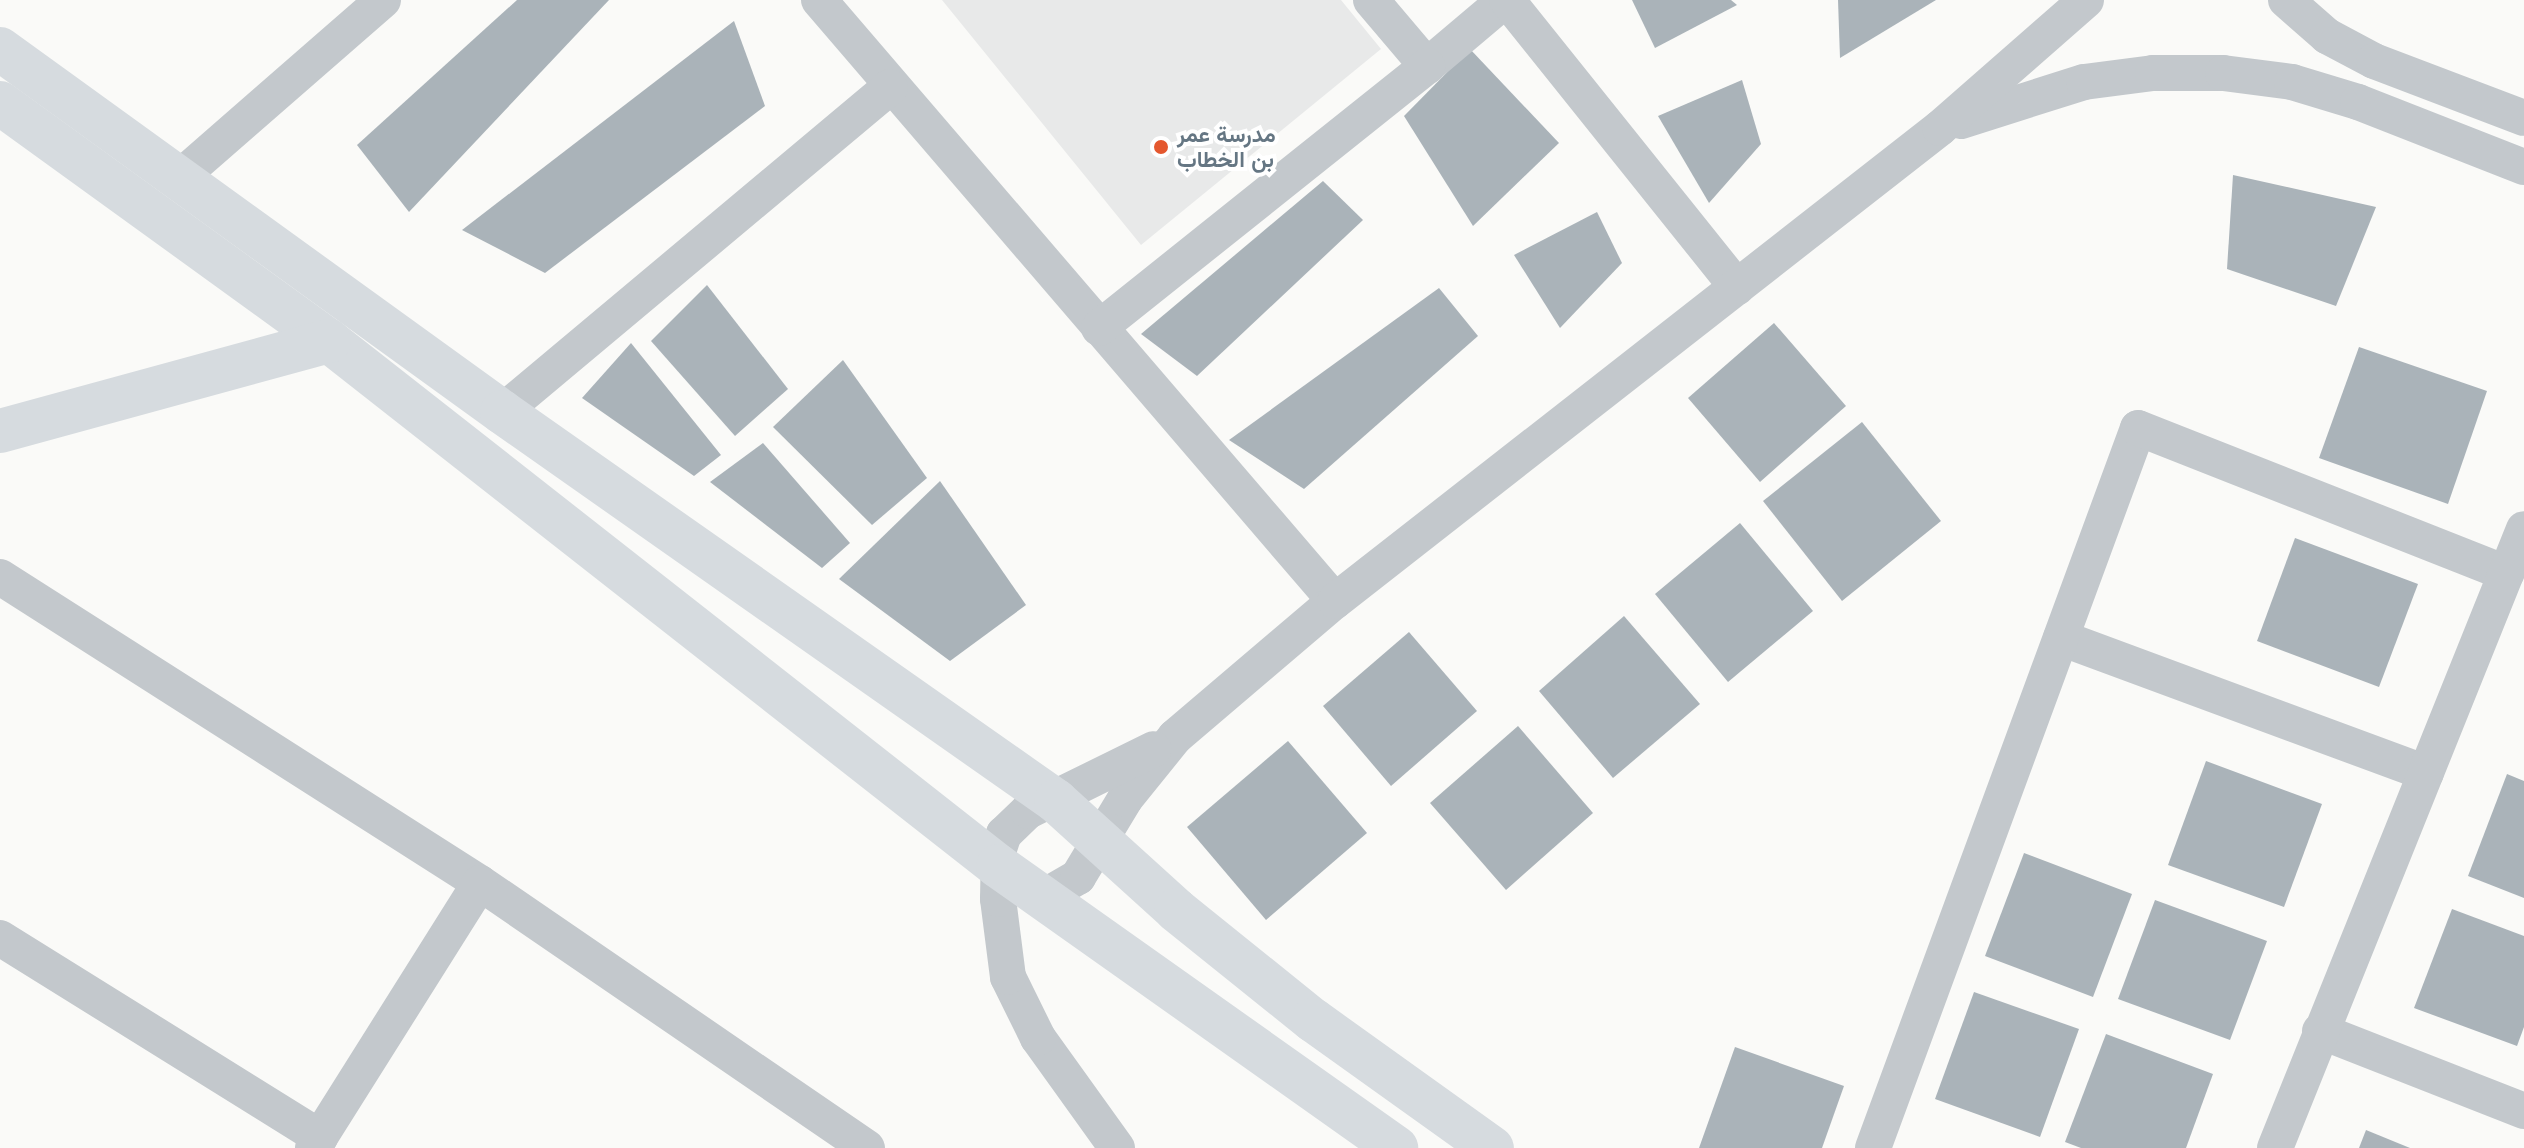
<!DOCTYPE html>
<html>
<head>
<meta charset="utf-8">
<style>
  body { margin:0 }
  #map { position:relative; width:2524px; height:1148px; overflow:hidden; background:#fafaf8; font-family:"Work Sans",Vazirmatn,sans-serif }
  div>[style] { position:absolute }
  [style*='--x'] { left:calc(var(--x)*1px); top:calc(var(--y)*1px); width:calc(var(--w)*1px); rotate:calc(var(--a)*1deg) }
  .built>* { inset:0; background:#e8e9e9 }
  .building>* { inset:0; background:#aab3b9 }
  .street>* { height:36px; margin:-18px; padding:0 18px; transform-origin:18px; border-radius:18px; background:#c3c8cc }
  .secondary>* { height:44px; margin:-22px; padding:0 22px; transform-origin:22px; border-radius:22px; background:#d6dbdf }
  .dots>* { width:22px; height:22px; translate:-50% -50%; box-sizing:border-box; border:4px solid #fff; border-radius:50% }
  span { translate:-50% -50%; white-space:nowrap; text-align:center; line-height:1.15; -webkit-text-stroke:8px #fff; paint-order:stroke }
  .poi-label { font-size:22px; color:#657683; font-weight:700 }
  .left { translate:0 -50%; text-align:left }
</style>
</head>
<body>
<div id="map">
  <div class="built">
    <div style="clip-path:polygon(942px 0,1341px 0,1381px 49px,1141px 245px)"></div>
  </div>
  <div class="building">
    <div style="clip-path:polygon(517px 0,609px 0,409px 212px,357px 145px)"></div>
    <div style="clip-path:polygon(1632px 0,1731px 0,1737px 5px,1655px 48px)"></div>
    <div style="clip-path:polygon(1838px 0,1936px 0,1840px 58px)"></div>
    <div style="clip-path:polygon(734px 21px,765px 106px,545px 273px,462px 230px)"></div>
    <div style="clip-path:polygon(1470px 49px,1559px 143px,1473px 226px,1404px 116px)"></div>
    <div style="clip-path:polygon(1742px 80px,1761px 144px,1709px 203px,1658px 116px)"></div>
    <div style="clip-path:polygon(2233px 175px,2376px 207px,2336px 306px,2227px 269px)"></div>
    <div style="clip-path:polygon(1323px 181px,1363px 220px,1197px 376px,1141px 334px)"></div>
    <div style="clip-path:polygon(1597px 212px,1622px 263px,1560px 328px,1514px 255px)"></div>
    <div style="clip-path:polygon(707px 285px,788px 389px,735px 436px,651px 341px)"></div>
    <div style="clip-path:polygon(1439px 288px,1478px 336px,1304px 489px,1229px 440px)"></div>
    <div style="clip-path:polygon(1774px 323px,1846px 406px,1760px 482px,1688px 398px)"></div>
    <div style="clip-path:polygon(631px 343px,721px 455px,694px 476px,582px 398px)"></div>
    <div style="clip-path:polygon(2359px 347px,2487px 391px,2448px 504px,2319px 458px)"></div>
    <div style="clip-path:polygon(843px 360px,927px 478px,872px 525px,773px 427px)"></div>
    <div style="clip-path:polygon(1862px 422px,1941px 521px,1842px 601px,1763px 501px)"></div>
    <div style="clip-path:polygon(763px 443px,850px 543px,822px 568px,710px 482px)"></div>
    <div style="clip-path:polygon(940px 481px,1026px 605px,950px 661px,839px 579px)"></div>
    <div style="clip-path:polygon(1740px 523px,1813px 611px,1728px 682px,1655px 594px)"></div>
    <div style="clip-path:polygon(2295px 538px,2418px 584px,2379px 687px,2257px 641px)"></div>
    <div style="clip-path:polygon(1624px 616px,1700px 704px,1613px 778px,1539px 691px)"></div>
    <div style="clip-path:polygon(1409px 632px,1477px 711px,1391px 786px,1323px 706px)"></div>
    <div style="clip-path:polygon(1518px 726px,1593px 813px,1506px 890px,1430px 803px)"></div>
    <div style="clip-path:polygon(1288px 741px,1367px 833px,1266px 920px,1187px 827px)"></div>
    <div style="clip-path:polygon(2206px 761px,2322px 804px,2284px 907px,2168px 865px)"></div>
    <div style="clip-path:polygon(2507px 774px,2524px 781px,2524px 898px,2468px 876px)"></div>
    <div style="clip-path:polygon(2024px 853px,2132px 894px,2093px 997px,1985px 956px)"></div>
    <div style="clip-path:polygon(2155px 900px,2267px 941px,2230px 1040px,2118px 999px)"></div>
    <div style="clip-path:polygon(2452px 909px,2524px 936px,2524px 1027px,2517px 1046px,2414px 1008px)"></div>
    <div style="clip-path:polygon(1974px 992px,2079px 1029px,2040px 1137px,1935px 1099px)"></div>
    <div style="clip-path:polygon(2106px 1034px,2213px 1074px,2186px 1148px,2081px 1148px,2065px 1142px)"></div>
    <div style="clip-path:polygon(1735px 1047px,1844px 1086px,1822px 1148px,1699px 1148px)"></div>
    <div style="clip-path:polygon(2366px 1130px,2410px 1148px,2359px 1148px)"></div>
  </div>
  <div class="street">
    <div style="--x:819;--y:0;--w:792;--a:49.35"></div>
    <div style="--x:1371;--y:0;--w:87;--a:49.7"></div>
    <div style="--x:1427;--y:66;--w:102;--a:-40.2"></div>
    <div style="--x:1507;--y:0;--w:368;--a:51.3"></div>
    <div style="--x:2286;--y:0;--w:55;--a:41.3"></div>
    <div style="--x:2327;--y:36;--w:53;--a:28"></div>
    <div style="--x:2374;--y:61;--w:160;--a:20.8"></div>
    <div style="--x:1961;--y:121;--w:129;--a:-17.6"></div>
    <div style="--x:2084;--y:82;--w:70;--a:-7.4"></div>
    <div style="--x:2153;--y:73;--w:70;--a:0"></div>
    <div style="--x:2223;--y:73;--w:70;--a:7.4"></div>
    <div style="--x:2292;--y:82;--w:69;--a:16.9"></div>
    <div style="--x:2358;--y:102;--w:178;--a:21.4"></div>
    <div style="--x:178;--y:179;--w:272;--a:-41.1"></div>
    <div style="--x:1099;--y:328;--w:420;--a:-38.6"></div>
    <div style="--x:502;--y:412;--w:506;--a:-39.95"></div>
    <div style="--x:0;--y:577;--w:569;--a:32.52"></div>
    <div style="--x:480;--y:883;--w:469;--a:34.4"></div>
    <div style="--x:2061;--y:638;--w:389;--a:20.3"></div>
    <div style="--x:1037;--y:894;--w:15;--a:-8"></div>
    <div style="--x:1052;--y:892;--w:30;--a:-30"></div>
    <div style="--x:1078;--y:877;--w:91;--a:-58.9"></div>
    <div style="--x:1125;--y:799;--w:80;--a:-51.1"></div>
    <div style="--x:1175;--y:737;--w:210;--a:-40.4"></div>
    <div style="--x:1335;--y:601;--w:768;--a:-38.02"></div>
    <div style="--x:1940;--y:128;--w:194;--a:-41.2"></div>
    <div style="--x:0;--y:938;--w:377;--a:31.9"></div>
    <div style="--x:2320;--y:1031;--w:219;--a:21.4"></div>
    <div style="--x:313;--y:1148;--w:313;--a:-57.8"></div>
    <div style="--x:1117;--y:1148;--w:135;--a:-125.7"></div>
    <div style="--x:1038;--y:1038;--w:68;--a:-116.2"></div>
    <div style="--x:1008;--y:977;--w:79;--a:-97.3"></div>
    <div style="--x:998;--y:899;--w:50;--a:-88.9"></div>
    <div style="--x:999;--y:849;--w:16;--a:-72"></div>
    <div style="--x:1004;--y:834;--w:33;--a:-44"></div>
    <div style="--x:1028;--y:811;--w:140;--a:-26.2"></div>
    <div style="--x:1873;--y:1148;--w:767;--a:-69.79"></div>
    <div style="--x:2138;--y:428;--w:396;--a:21.5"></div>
    <div style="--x:2275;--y:1148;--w:667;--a:-68.09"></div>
  </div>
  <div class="secondary">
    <div style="--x:0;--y:49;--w:619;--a:35.87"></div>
    <div style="--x:502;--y:412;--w:677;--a:35.08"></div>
    <div style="--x:1056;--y:801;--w:162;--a:42.2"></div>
    <div style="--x:1176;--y:910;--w:176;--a:38.8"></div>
    <div style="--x:1313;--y:1020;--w:220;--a:35.6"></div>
    <div style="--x:0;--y:103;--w:406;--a:35.9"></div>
    <div style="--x:329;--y:341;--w:850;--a:38.12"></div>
    <div style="--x:998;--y:866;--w:488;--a:35.3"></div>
    <div style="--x:0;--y:431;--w:341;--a:-15.3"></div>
  </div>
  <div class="dots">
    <div style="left:1161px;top:147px;background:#e4572e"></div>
  </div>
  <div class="poi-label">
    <span class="left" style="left:1177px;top:147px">مدرسة عمر<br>بن الخطاب</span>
  </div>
</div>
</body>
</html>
